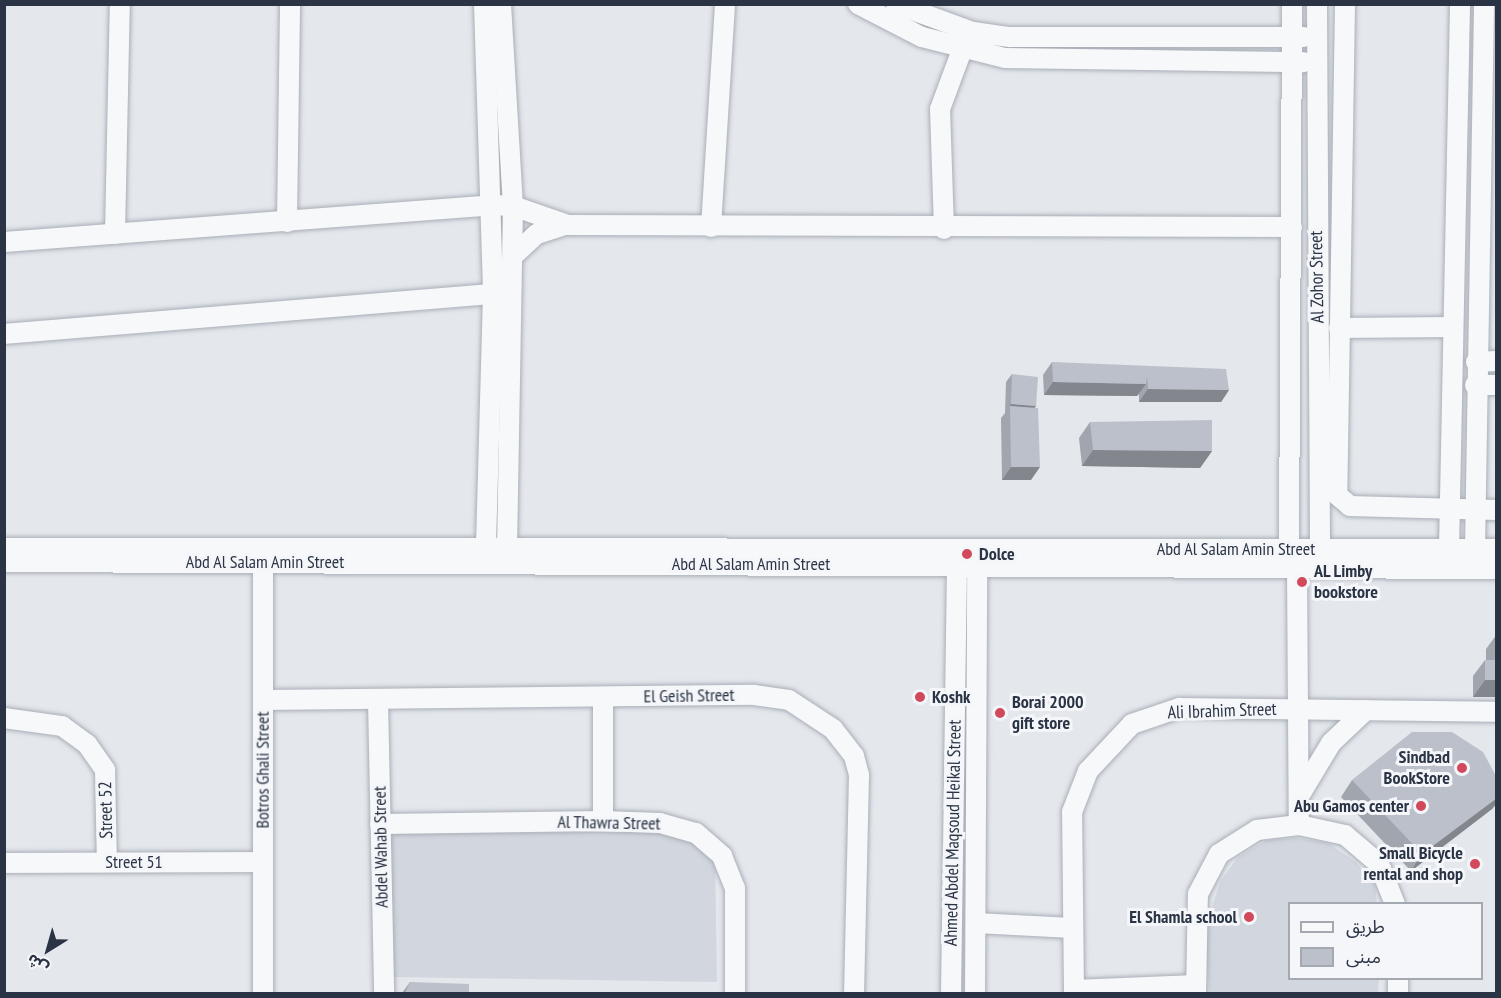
<!DOCTYPE html>
<html>
<head>
<meta charset="utf-8">
<style>
  body { margin:0 }
  #map { position:relative; width:1501px; height:998px; overflow:hidden; background:#e4e7ec; font-family:"PT Sans Narrow","Noto Sans Arabic",sans-serif }
  div>[style] { position:absolute }
  [style*='--x'] { left:calc(var(--x)*1px); top:calc(var(--y)*1px); width:calc(var(--w)*1px); rotate:calc(var(--a)*1deg) }
  .built>* { inset:0; background:#d2d6de }
  .roads { filter:drop-shadow(0 0 2px #a9aeb7) drop-shadow(0 0 2px #a9aeb7) }
  .minor>* { height:20px; margin:-10px; padding:0 10px; transform-origin:10px; border-radius:10px; background:#f7f8fa }
  .wall>* { inset:0; background:#a1a5ae }
  .shaded-wall>* { inset:0; background:#83868d }
  .building>* { inset:0; background:#bbc0ca }
  .dots>* { width:16px; height:16px; translate:-50% -50%; box-sizing:border-box; border:3px solid #f4f6f9; border-radius:50% }
  span { translate:-50% -50%; white-space:nowrap; text-align:center; line-height:1.15; -webkit-text-stroke:6px #f4f6f9; paint-order:stroke }
  .street-label { font-size:18px; color:#2b3445 }
  .poi-label { font-size:18px; color:#2b3445; font-weight:700 }
  .left { translate:0 -50%; text-align:left }
  .right { translate:-100% -50%; text-align:right }
  .frame { position:absolute; inset:0; border:6px solid #2b3445; pointer-events:none }
  .legend { position:absolute; left:1288px; top:902px; width:195px; height:78px; box-sizing:border-box; background:#f4f6f9; border:2px solid #a4a8b1; margin:0; padding:8px 10px; list-style:none; font-size:18px; color:#2b3445 }
  .legend li { display:flex; align-items:center; gap:12px; height:30px }
  .legend b { width:30px; border:2px solid #a4a8b1 }
  .north { position:absolute; left:18px; top:920px; width:60px; height:60px; -webkit-text-stroke:4px #f4f6f9; paint-order:stroke; rotate:217deg; font-size:16px; font-weight:700; line-height:24px; text-align:center; color:#2b3445 }
  .north::after { content:''; display:block; margin:auto; width:21px; height:27px; background:#2b3445; clip-path:polygon(50% 0,100% 100%,50% 72%,0 100%) }
</style>
</head>
<body>
<div id="map">
  <div class="built">
    <div style="clip-path:polygon(673px 831px,697px 837px,715px 859px,717px 982px,393px 977px,391px 834px)"></div>
    <div style="clip-path:polygon(1297px 838px,1328px 843px,1356px 862px,1375px 885px,1377px 903px,1290px 904px,1290px 978px,1379px 979px,1378px 993px,1209px 993px,1205px 931px,1220px 882px,1238px 857px,1267px 840px)"></div>
  </div>
  <div class="roads">
    <div class="minor">
      <div style="--x:484;--y:4;--w:290;--a:88.2"></div>
      <div style="--x:493;--y:294;--w:254;--a:91.6"></div>
      <div style="--x:501;--y:4;--w:202;--a:86.6"></div>
      <div style="--x:513;--y:206;--w:341;--a:91"></div>
      <div style="--x:858;--y:4;--w:72;--a:27.3"></div>
      <div style="--x:922;--y:37;--w:86;--a:14.2"></div>
      <div style="--x:1005;--y:58;--w:299;--a:0.8"></div>
      <div style="--x:896;--y:4;--w:82;--a:20"></div>
      <div style="--x:973;--y:32;--w:37;--a:8"></div>
      <div style="--x:1010;--y:37;--w:294;--a:0"></div>
      <div style="--x:1317;--y:4;--w:545;--a:89.68"></div>
      <div style="--x:1345;--y:4;--w:491;--a:90.9"></div>
      <div style="--x:1337;--y:495;--w:17;--a:40"></div>
      <div style="--x:1350;--y:506;--w:146;--a:1.6"></div>
      <div style="--x:287;--y:222;--w:218;--a:-89.2"></div>
      <div style="--x:711;--y:227;--w:223;--a:-86.4"></div>
      <div style="--x:944;--y:229;--w:120;--a:-91.9"></div>
      <div style="--x:940;--y:109;--w:63;--a:-69.6"></div>
      <div style="--x:115;--y:234;--w:230;--a:-88.8"></div>
      <div style="--x:4;--y:242;--w:490;--a:-4.3"></div>
      <div style="--x:493;--y:205;--w:20;--a:3"></div>
      <div style="--x:513;--y:206;--w:58;--a:19.1"></div>
      <div style="--x:568;--y:225;--w:724;--a:0.16"></div>
      <div style="--x:513;--y:256;--w:33;--a:-43"></div>
      <div style="--x:537;--y:234;--w:26;--a:-18"></div>
      <div style="--x:1339;--y:328;--w:113;--a:-0.5"></div>
      <div style="--x:4;--y:334;--w:491;--a:-4.7"></div>
      <div style="--x:1476;--y:362;--w:20;--a:-3"></div>
      <div style="--x:1475;--y:385;--w:21;--a:0"></div>
      <div style="--x:4;--y:548;--w:1492;--a:0.04"></div>
      <div style="--x:1289;--y:549;--w:545;--a:-89.68"></div>
      <div style="--x:1449;--y:549;--w:545;--a:-88.84"></div>
      <div style="--x:1475;--y:549;--w:545;--a:-89.05"></div>
      <div style="--x:263;--y:550;--w:444;--a:90"></div>
      <div style="--x:4;--y:562;--w:1492;--a:0.27"></div>
      <div style="--x:1297;--y:568;--w:257;--a:89.6"></div>
      <div style="--x:263;--y:700;--w:491;--a:-0.6"></div>
      <div style="--x:754;--y:695;--w:35;--a:8"></div>
      <div style="--x:789;--y:700;--w:53;--a:33.4"></div>
      <div style="--x:833;--y:729;--w:34;--a:52"></div>
      <div style="--x:854;--y:756;--w:20;--a:75"></div>
      <div style="--x:859;--y:775;--w:219;--a:91.3"></div>
      <div style="--x:378;--y:700;--w:294;--a:88.8"></div>
      <div style="--x:4;--y:718;--w:59;--a:7.9"></div>
      <div style="--x:62;--y:726;--w:31;--a:36"></div>
      <div style="--x:87;--y:744;--w:32;--a:55"></div>
      <div style="--x:105;--y:770;--w:92;--a:88.8"></div>
      <div style="--x:1301;--y:793;--w:58;--a:-59"></div>
      <div style="--x:1331;--y:743;--w:48;--a:-43.3"></div>
      <div style="--x:603;--y:821;--w:124;--a:-90"></div>
      <div style="--x:380;--y:824;--w:223;--a:-0.8"></div>
      <div style="--x:603;--y:821;--w:57;--a:2"></div>
      <div style="--x:660;--y:823;--w:37;--a:16"></div>
      <div style="--x:696;--y:833;--w:35;--a:41"></div>
      <div style="--x:722;--y:856;--w:35;--a:68"></div>
      <div style="--x:735;--y:888;--w:106;--a:90"></div>
      <div style="--x:4;--y:863;--w:259;--a:-0.2"></div>
      <div style="--x:976;--y:923;--w:96;--a:3"></div>
      <div style="--x:1398;--y:978;--w:16;--a:90"></div>
      <div style="--x:1074;--y:990;--w:122;--a:-2.3"></div>
      <div style="--x:951;--y:994;--w:442;--a:-89.2"></div>
      <div style="--x:975;--y:994;--w:442;--a:-89.7"></div>
      <div style="--x:1074;--y:994;--w:182;--a:-90.6"></div>
      <div style="--x:1072;--y:812;--w:44;--a:-68.7"></div>
      <div style="--x:1088;--y:771;--w:64;--a:-46.9"></div>
      <div style="--x:1132;--y:724;--w:50;--a:-18.8"></div>
      <div style="--x:1179;--y:708;--w:317;--a:0.7"></div>
      <div style="--x:1196;--y:994;--w:100;--a:-88.9"></div>
      <div style="--x:1198;--y:894;--w:45;--a:-62.3"></div>
      <div style="--x:1219;--y:854;--w:45;--a:-32.3"></div>
      <div style="--x:1257;--y:830;--w:42;--a:-6.8"></div>
      <div style="--x:1299;--y:825;--w:47;--a:12.3"></div>
      <div style="--x:1345;--y:835;--w:45;--a:40.5"></div>
      <div style="--x:1379;--y:864;--w:43;--a:68.2"></div>
    </div>
  </div>
  <div class="wall">
    <div style="clip-path:polygon(1052px 362px,1229px 390px,1221px 402px,1139px 402px,1139px 394px,1137px 396px,1044px 395px,1043px 375px)"></div>
    <div style="clip-path:polygon(1012px 374px,1036px 406px,1034px 408px,1031px 480px,1002px 480px,1001px 418px,1005px 413px,1006px 382px)"></div>
    <div style="clip-path:polygon(1090px 422px,1212px 451px,1200px 468px,1082px 466px,1079px 438px)"></div>
    <div style="clip-path:polygon(1497px 634px,1497px 697px,1473px 697px,1473px 676px,1485px 660px,1486px 660px,1486px 649px)"></div>
    <div style="clip-path:polygon(1497px 778px,1497px 803px,1492px 809px,1411px 871px,1341px 797px,1352px 780px)"></div>
    <div style="clip-path:polygon(410px 982px,469px 993px,402px 993px)"></div>
  </div>
  <div class="shaded-wall">
    <div style="clip-path:polygon(1053px 382px,1146px 384px,1137px 396px,1044px 395px)"></div>
    <div style="clip-path:polygon(1148px 389px,1229px 390px,1221px 402px,1139px 402px)"></div>
    <div style="clip-path:polygon(1011px 404px,1036px 406px,1030px 414px,1010px 406px)"></div>
    <div style="clip-path:polygon(1093px 450px,1212px 451px,1200px 468px,1082px 466px)"></div>
    <div style="clip-path:polygon(1011px 467px,1040px 467px,1031px 480px,1002px 480px)"></div>
    <div style="clip-path:polygon(1485px 680px,1497px 680px,1497px 697px,1473px 697px)"></div>
    <div style="clip-path:polygon(1497px 798px,1497px 803px,1492px 809px,1411px 871px,1422px 854px)"></div>
  </div>
  <div class="building">
    <div style="clip-path:polygon(1052px 362px,1226px 369px,1229px 390px,1148px 389px,1147px 375px,1146px 384px,1053px 382px)"></div>
    <div style="clip-path:polygon(1012px 374px,1038px 377px,1036px 406px,1011px 404px)"></div>
    <div style="clip-path:polygon(1010px 406px,1038px 408px,1040px 467px,1011px 467px)"></div>
    <div style="clip-path:polygon(1212px 420px,1212px 451px,1093px 450px,1090px 422px)"></div>
    <div style="clip-path:polygon(1485px 660px,1497px 660px,1497px 680px,1485px 680px)"></div>
    <div style="clip-path:polygon(1412px 732px,1452px 732px,1483px 752px,1497px 778px,1497px 798px,1422px 854px,1352px 780px)"></div>
    <div style="clip-path:polygon(410px 982px,469px 984px,469px 993px,405px 993px)"></div>
  </div>
  <div class="dots">
    <div style="left:967px;top:554px;background:#d1495b"></div>
    <div style="left:1302px;top:582px;background:#d1495b"></div>
    <div style="left:920px;top:697px;background:#d1495b"></div>
    <div style="left:1000px;top:713px;background:#d1495b"></div>
    <div style="left:1462px;top:768px;background:#d1495b"></div>
    <div style="left:1421px;top:806px;background:#d1495b"></div>
    <div style="left:1475px;top:864px;background:#d1495b"></div>
    <div style="left:1249px;top:917px;background:#d1495b"></div>
  </div>
  <div class="street-label">
    <span style="left:1317px;top:277px;rotate:-91deg">Al Zohor Street</span>
    <span style="left:1236px;top:549px">Abd Al Salam Amin Street</span>
    <span style="left:265px;top:562px">Abd Al Salam Amin Street</span>
    <span style="left:751px;top:564px">Abd Al Salam Amin Street</span>
    <span style="left:689px;top:696px;rotate:-1deg">El Geish Street</span>
    <span style="left:1222px;top:711px;rotate:-2deg">Ali Ibrahim Street</span>
    <span style="left:263px;top:770px;rotate:-90deg">Botros Ghali Street</span>
    <span style="left:106px;top:810px;rotate:-91deg">Street 52</span>
    <span style="left:609px;top:823px;rotate:1deg">Al Thawra Street</span>
    <span style="left:953px;top:833px;rotate:-89deg">Ahmed Abdel Maqsoud Heikal Street</span>
    <span style="left:381px;top:847px;rotate:-91deg">Abdel Wahab Street</span>
    <span style="left:134px;top:862px">Street 51</span>
  </div>
  <div class="poi-label">
    <span class="left" style="left:979px;top:554px">Dolce</span>
    <span class="left" style="left:1314px;top:582px">AL Limby<br>bookstore</span>
    <span class="left" style="left:932px;top:697px">Koshk</span>
    <span class="left" style="left:1012px;top:713px">Borai 2000<br>gift store</span>
    <span class="right" style="left:1450px;top:768px">Sindbad<br>BookStore</span>
    <span class="right" style="left:1409px;top:806px">Abu Gamos center</span>
    <span class="right" style="left:1463px;top:864px">Small Bicycle<br>rental and shop</span>
    <span class="right" style="left:1237px;top:917px">El Shamla school</span>
  </div>
  <div class="frame"></div>
  <ul class="legend">
  <li><b style="height:8px;background:#f7f8fa"></b>طريق</li>
  <li><b style="height:16px;background:#bbc0ca"></b>مبنى</li>
  </ul>
  <div class="north">ش</div>
</div>
</body>
</html>
